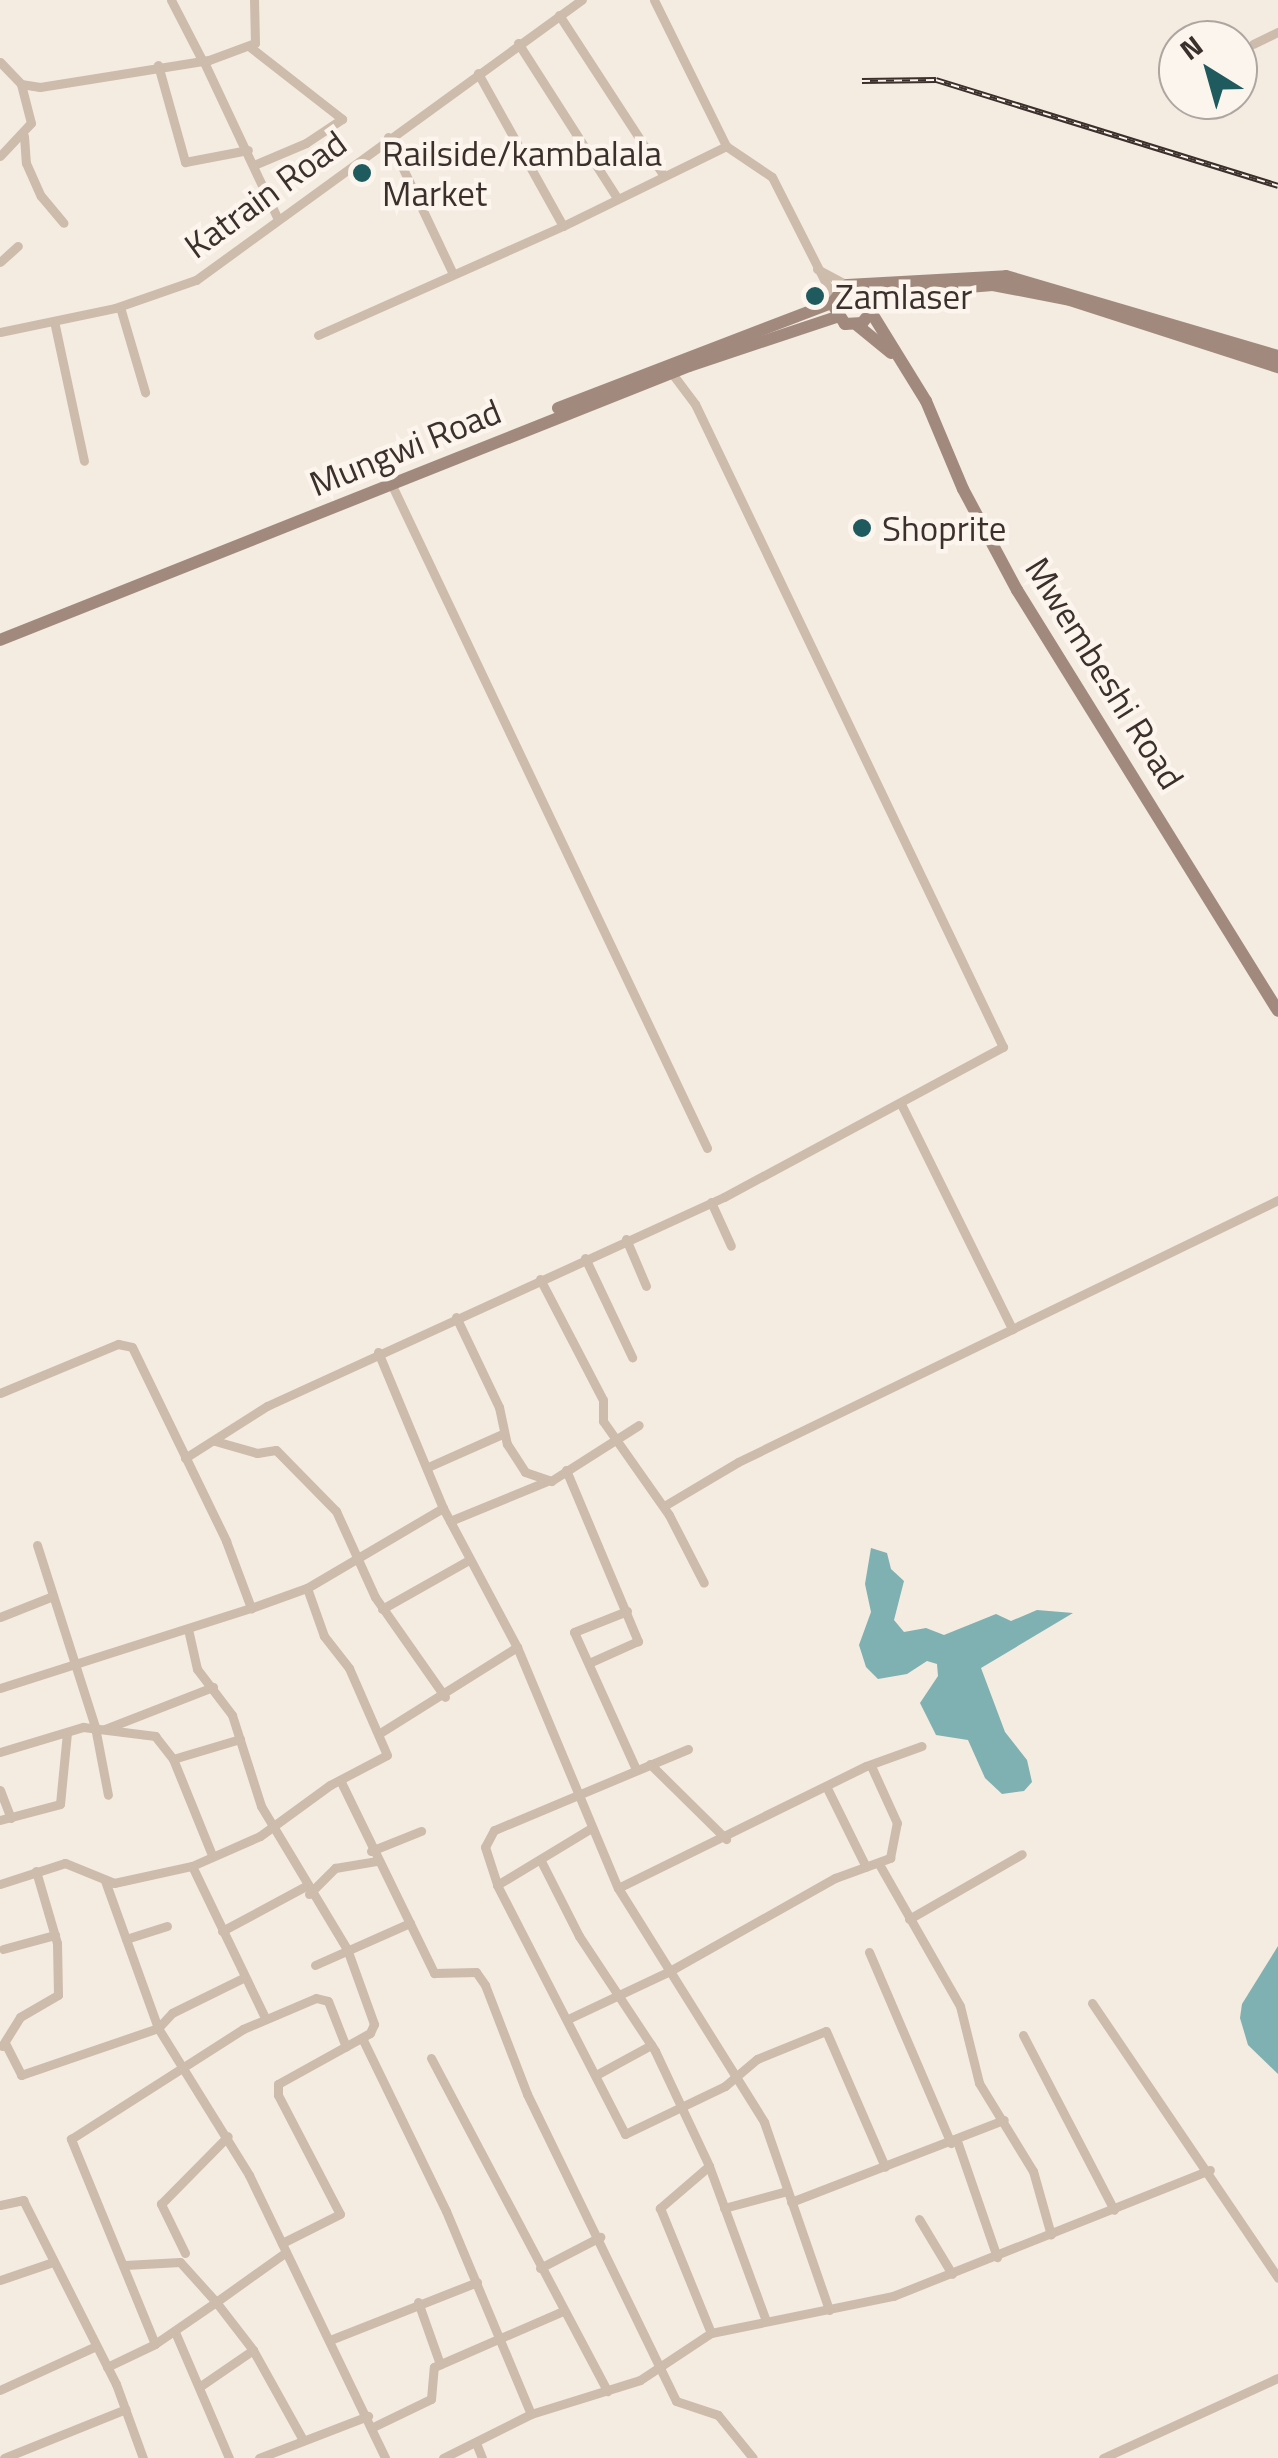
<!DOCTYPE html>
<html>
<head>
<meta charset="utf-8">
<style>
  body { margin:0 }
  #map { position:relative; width:1278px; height:2458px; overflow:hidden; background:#f4ebe1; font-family:"Titillium Web",sans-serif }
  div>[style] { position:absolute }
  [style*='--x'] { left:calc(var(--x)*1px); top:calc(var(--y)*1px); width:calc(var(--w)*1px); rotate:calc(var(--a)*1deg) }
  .water>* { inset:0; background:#7fb0b2 }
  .street>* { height:9px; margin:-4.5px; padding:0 4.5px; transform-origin:4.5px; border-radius:4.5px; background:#cdbbac }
  .secondary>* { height:12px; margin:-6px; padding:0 6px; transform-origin:6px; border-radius:6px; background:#a18a7d }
  .rail>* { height:6px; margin-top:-3px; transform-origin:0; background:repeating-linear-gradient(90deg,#fbf5ee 0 8px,#3b302b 0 16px); box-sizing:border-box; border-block:2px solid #3b302b }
  .dots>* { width:28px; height:28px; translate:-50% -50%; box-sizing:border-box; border:5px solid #fbf5ee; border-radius:50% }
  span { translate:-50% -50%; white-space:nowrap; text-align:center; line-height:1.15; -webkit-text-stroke:9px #fbf5ee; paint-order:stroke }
  .poi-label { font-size:35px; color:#3b302b }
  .left { translate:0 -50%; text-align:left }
  .street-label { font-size:35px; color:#3b302b }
  .north { position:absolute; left:1158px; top:20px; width:100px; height:100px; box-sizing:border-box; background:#fbf5ee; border:2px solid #aea6a0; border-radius:50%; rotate:323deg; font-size:28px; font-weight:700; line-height:40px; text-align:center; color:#3b302b }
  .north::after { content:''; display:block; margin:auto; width:35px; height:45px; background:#1f5a5e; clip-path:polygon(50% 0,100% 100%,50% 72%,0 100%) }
</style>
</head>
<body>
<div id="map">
  <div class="water">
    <div style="clip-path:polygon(871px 1548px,887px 1553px,891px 1569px,904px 1581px,894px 1620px,904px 1632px,926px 1628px,944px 1635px,996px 1614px,1011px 1621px,1037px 1610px,1073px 1613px,981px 1668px,1005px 1732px,1027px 1760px,1032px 1782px,1024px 1791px,1002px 1794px,985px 1778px,968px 1740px,936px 1735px,920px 1703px,938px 1676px,937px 1664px,927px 1661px,907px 1674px,878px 1679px,866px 1667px,859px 1645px,871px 1612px,865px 1584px)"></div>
    <div style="clip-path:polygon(1278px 1946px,1278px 2074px,1248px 2045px,1240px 2018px,1242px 2004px)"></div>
  </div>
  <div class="street">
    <div style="--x:171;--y:0;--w:68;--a:62.7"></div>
    <div style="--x:654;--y:0;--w:163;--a:63.7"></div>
    <div style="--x:726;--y:146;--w:55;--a:34"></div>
    <div style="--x:772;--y:177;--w:135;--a:63.1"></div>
    <div style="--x:559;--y:15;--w:192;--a:56.9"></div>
    <div style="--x:518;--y:43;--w:184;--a:57.4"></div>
    <div style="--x:1253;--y:44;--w:28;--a:-26"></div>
    <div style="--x:250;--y:47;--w:117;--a:38"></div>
    <div style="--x:342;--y:119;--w:43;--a:146.3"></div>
    <div style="--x:306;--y:143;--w:56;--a:157.1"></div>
    <div style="--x:203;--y:60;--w:174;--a:64.8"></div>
    <div style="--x:0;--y:62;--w:30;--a:46"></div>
    <div style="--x:21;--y:84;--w:19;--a:9"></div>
    <div style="--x:40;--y:87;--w:171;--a:-9.1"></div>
    <div style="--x:209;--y:60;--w:49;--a:-20.3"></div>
    <div style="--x:255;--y:43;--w:43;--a:-91.3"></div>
    <div style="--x:158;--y:65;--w:101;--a:74.4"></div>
    <div style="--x:185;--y:162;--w:64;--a:-10.8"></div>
    <div style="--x:24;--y:136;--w:27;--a:86"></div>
    <div style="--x:26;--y:163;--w:36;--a:66"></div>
    <div style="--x:41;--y:196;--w:35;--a:50"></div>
    <div style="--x:388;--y:137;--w:149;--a:64.6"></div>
    <div style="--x:0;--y:156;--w:45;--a:-46.8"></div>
    <div style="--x:31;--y:123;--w:40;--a:-104.4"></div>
    <div style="--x:563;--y:226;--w:182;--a:-26.1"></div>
    <div style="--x:0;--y:262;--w:24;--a:-42"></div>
    <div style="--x:817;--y:269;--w:34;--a:28"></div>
    <div style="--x:120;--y:307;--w:89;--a:73.6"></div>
    <div style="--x:54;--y:321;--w:143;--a:77.9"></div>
    <div style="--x:0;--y:332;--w:117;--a:-11.8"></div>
    <div style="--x:115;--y:308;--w:86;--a:-19.1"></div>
    <div style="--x:196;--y:280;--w:477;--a:-36"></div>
    <div style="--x:318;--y:335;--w:268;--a:-24"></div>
    <div style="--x:563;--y:226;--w:175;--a:-119.1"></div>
    <div style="--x:388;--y:477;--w:743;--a:64.57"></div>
    <div style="--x:902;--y:1106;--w:249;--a:63.7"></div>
    <div style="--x:711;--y:1202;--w:48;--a:65.6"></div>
    <div style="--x:626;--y:1239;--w:51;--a:66.9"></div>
    <div style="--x:585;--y:1258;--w:110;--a:64.6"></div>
    <div style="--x:540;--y:1279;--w:136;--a:62.5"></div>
    <div style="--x:603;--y:1400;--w:21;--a:90"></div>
    <div style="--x:603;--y:1421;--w:115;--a:54.9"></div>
    <div style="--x:669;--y:1515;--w:76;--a:62.8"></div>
    <div style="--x:456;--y:1317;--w:100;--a:64.5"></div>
    <div style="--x:499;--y:1407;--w:38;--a:78"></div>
    <div style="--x:507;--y:1444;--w:33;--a:57"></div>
    <div style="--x:525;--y:1472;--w:28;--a:19"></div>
    <div style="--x:551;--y:1481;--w:104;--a:-32.5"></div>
    <div style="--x:378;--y:1352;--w:169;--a:67.4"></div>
    <div style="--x:443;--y:1508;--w:157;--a:62"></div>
    <div style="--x:0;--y:1393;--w:128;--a:-22.6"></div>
    <div style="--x:118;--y:1344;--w:14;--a:12"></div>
    <div style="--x:132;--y:1347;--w:216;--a:64.1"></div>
    <div style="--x:226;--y:1541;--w:72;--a:69.5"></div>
    <div style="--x:251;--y:1608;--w:59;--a:-19.7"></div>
    <div style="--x:307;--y:1588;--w:158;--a:-30.5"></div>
    <div style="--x:215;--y:1441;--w:44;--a:15.9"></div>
    <div style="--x:257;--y:1453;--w:19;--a:-9"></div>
    <div style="--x:276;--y:1450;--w:86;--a:45.5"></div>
    <div style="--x:336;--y:1511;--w:94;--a:65.6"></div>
    <div style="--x:375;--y:1597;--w:122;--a:55"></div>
    <div style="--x:185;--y:1458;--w:97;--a:-32.4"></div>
    <div style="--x:267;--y:1406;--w:503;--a:-24.58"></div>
    <div style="--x:724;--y:1197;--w:317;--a:-28.3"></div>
    <div style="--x:1003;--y:1047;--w:713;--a:-115.59"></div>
    <div style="--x:695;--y:404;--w:40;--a:-127"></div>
    <div style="--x:428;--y:1467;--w:81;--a:-24"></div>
    <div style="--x:566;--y:1470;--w:186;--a:67.2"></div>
    <div style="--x:638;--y:1641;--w:51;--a:155.9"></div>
    <div style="--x:664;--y:1506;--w:86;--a:-30.7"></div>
    <div style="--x:738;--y:1462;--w:600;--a:-25.88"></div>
    <div style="--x:450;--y:1521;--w:103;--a:-22.3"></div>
    <div style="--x:37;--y:1545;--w:191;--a:72.3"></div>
    <div style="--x:95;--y:1727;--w:69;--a:79.2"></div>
    <div style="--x:382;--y:1609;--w:100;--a:-29.4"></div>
    <div style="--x:627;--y:1611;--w:57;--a:158.4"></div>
    <div style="--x:574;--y:1632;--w:150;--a:65.7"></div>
    <div style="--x:0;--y:1617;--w:57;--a:-21.6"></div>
    <div style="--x:188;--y:1629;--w:41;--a:77.3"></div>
    <div style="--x:197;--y:1669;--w:58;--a:52.7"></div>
    <div style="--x:232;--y:1715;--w:96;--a:72.3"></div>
    <div style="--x:261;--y:1806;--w:167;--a:59"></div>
    <div style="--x:347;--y:1949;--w:80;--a:70.2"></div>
    <div style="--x:374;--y:2024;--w:10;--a:114"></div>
    <div style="--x:370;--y:2033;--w:105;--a:151"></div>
    <div style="--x:278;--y:2084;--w:11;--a:90"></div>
    <div style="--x:278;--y:2095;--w:134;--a:62.5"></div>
    <div style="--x:340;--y:2214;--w:65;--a:153.4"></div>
    <div style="--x:0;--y:1688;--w:263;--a:-17.7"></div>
    <div style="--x:105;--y:1729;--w:116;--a:-21.3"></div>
    <div style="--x:380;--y:1733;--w:162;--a:-32.1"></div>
    <div style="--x:517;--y:1647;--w:261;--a:67.3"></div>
    <div style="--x:618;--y:1888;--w:276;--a:58"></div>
    <div style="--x:764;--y:2122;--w:199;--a:70.9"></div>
    <div style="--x:688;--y:1749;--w:210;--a:157.3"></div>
    <div style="--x:494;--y:1830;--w:19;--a:118"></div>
    <div style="--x:485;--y:1847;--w:40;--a:72"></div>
    <div style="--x:497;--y:1885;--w:280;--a:62.8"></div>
    <div style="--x:625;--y:2134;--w:111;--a:-25.6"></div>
    <div style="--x:725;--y:2086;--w:42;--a:-40.2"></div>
    <div style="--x:757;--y:2059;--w:74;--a:-22.1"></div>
    <div style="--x:826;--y:2031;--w:148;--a:66.5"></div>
    <div style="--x:0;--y:1752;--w:87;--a:-16.8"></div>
    <div style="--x:83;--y:1727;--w:73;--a:7.1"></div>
    <div style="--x:155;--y:1736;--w:29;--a:52"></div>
    <div style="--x:173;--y:1759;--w:104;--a:67.9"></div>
    <div style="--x:173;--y:1759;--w:70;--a:-16.6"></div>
    <div style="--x:650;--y:1764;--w:107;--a:44.6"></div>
    <div style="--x:340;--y:1780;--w:215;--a:64"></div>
    <div style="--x:434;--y:1973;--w:42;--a:-1.4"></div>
    <div style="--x:476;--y:1972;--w:16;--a:55"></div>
    <div style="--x:485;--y:1985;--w:117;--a:68.9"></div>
    <div style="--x:527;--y:2094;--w:341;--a:64.1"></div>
    <div style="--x:676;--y:2401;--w:44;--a:18.4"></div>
    <div style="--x:718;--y:2415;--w:55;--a:50.9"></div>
    <div style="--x:826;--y:1786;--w:90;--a:63.7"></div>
    <div style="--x:0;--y:1790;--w:30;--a:69"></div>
    <div style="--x:0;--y:1820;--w:62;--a:-14.9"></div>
    <div style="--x:60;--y:1804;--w:72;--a:-84.4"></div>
    <div style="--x:371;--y:1851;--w:54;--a:-21.8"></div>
    <div style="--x:541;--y:1861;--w:84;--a:63.1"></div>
    <div style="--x:579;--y:1936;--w:138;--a:56.5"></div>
    <div style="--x:655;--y:2051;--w:127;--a:64.8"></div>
    <div style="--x:709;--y:2166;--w:162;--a:69.8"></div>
    <div style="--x:879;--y:1864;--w:163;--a:60.3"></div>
    <div style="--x:960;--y:2006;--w:79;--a:76.1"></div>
    <div style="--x:979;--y:2083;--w:103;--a:58.5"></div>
    <div style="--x:1033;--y:2171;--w:66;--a:74.3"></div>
    <div style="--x:192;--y:1866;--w:169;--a:64.3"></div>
    <div style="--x:0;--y:1884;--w:68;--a:-17.9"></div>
    <div style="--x:65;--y:1863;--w:53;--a:22.2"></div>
    <div style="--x:114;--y:1883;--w:80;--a:-12.3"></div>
    <div style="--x:192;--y:1866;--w:74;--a:-23.8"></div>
    <div style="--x:260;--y:1836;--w:87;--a:-36.1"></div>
    <div style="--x:330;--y:1785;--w:64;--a:-27.8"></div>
    <div style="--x:387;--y:1755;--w:95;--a:-113.6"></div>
    <div style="--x:349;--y:1668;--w:41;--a:-128"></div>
    <div style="--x:324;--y:1636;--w:51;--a:-109.5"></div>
    <div style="--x:497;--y:1885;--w:109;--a:-31.1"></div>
    <div style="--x:618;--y:1888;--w:276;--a:-26.2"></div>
    <div style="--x:866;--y:1766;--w:59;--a:-19.7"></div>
    <div style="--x:309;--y:1894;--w:37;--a:-45"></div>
    <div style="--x:335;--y:1868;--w:43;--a:-9.5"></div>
    <div style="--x:909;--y:1919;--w:130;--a:-29.9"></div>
    <div style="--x:222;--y:1931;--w:93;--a:-28.2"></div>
    <div style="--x:126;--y:1939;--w:43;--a:-17.6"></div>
    <div style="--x:3;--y:1949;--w:54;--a:-15.1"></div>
    <div style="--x:869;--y:1952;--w:208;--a:66.8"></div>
    <div style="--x:315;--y:1965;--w:104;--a:-23.9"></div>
    <div style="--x:243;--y:1978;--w:79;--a:153.8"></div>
    <div style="--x:172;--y:2013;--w:21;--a:133"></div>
    <div style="--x:158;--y:2028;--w:173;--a:58.2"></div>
    <div style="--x:249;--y:2175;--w:314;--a:64.3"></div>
    <div style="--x:1092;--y:2003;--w:332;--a:55.9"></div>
    <div style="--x:568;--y:2019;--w:110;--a:-25.2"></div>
    <div style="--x:668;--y:1972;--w:192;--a:-29.4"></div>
    <div style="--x:835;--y:1878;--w:59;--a:-20"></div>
    <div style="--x:890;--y:1858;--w:36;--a:-79"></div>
    <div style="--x:897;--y:1823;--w:63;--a:-114.5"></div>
    <div style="--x:1023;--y:2035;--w:197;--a:62.5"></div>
    <div style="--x:362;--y:2038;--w:192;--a:64.1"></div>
    <div style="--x:446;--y:2211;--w:220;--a:67.3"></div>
    <div style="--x:5;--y:2043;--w:36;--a:63"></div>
    <div style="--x:21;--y:2075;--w:145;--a:-18.9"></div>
    <div style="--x:158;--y:2028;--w:156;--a:-109.8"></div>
    <div style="--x:2;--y:2046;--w:34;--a:-58"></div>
    <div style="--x:20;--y:2017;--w:44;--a:-30.1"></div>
    <div style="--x:58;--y:1995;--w:52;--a:-91.1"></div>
    <div style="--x:57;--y:1943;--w:75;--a:-106.3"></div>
    <div style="--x:431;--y:2058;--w:377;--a:62.1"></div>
    <div style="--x:596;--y:2075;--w:63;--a:-28.6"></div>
    <div style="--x:957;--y:2141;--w:123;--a:71"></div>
    <div style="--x:709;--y:2166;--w:65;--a:139.4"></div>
    <div style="--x:660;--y:2208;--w:135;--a:67.8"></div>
    <div style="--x:791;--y:2202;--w:228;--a:-21.1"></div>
    <div style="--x:0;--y:2205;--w:24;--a:-12"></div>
    <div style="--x:23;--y:2200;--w:206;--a:63.2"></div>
    <div style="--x:116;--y:2384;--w:79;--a:70"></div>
    <div style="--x:724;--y:2208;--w:65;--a:-15.1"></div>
    <div style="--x:919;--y:2219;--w:64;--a:59"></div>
    <div style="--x:185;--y:2253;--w:55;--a:-116.1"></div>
    <div style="--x:161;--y:2204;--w:95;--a:-45.4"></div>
    <div style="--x:125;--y:2265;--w:55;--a:-3.1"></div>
    <div style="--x:180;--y:2262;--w:54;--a:48"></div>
    <div style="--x:216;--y:2302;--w:86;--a:-35.5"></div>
    <div style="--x:540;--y:2268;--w:68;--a:-27.3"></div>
    <div style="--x:0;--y:2280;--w:56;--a:-18.8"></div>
    <div style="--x:418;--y:2302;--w:66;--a:70.5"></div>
    <div style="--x:175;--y:2332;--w:137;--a:66.8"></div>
    <div style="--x:330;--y:2340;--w:158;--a:-21.5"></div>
    <div style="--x:107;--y:2367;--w:53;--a:-25.6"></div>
    <div style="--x:202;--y:2385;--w:62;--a:-34.5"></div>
    <div style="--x:0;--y:2390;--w:106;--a:-24.6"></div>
    <div style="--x:373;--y:2427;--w:64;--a:-25.8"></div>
    <div style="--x:431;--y:2399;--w:32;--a:-85"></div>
    <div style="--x:434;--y:2367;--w:141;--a:-23.5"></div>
    <div style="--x:303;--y:2440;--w:103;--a:-119.1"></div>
    <div style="--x:253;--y:2350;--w:61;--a:-127.6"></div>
    <div style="--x:216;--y:2302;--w:74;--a:145.5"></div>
    <div style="--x:155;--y:2344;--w:222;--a:-112.3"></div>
    <div style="--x:71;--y:2139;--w:204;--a:-32.6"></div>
    <div style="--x:243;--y:2029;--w:79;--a:-23"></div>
    <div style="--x:316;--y:1998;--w:12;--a:14"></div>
    <div style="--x:328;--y:2001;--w:49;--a:68.6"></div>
    <div style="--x:476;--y:2443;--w:16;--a:68"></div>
    <div style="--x:4;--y:2458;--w:131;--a:-21.9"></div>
    <div style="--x:259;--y:2458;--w:117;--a:-21.1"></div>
    <div style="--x:443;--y:2458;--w:98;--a:-26.6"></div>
    <div style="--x:531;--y:2414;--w:114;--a:-17.3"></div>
    <div style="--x:640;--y:2380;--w:85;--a:-33.5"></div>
    <div style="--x:711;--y:2333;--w:186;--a:-11.5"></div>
    <div style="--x:893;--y:2296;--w:341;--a:-21.7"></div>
    <div style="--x:1103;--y:2458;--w:192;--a:-24.6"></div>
  </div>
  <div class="secondary">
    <div style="--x:860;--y:286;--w:15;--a:42"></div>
    <div style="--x:871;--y:296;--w:16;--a:90"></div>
    <div style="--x:871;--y:312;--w:14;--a:129"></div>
    <div style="--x:862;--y:323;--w:17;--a:177"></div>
    <div style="--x:845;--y:324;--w:25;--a:-122"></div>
    <div style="--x:832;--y:303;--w:23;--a:-50"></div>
    <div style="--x:847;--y:285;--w:159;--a:-3.2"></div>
    <div style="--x:1006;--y:276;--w:284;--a:16.4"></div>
    <div style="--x:873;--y:306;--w:47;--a:-18.4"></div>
    <div style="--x:918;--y:291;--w:75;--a:-4.6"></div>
    <div style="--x:993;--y:285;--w:78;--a:11"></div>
    <div style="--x:1070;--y:300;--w:219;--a:17.9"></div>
    <div style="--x:871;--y:312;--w:105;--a:58.3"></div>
    <div style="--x:926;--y:401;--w:95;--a:67.2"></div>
    <div style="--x:963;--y:489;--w:115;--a:61.9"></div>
    <div style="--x:1017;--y:590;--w:495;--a:58.2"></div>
    <div style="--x:857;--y:325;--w:44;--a:39.5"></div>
    <div style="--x:558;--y:408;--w:293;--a:-21"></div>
    <div style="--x:0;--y:640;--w:741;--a:-21.69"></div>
    <div style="--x:689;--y:366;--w:155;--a:-18.4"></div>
  </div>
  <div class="rail">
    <div style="--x:862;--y:81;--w:74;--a:-0.8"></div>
    <div style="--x:936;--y:80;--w:358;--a:17.2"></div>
  </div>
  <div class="dots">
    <div style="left:362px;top:173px;background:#1f5a5e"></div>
    <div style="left:815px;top:296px;background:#1f5a5e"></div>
    <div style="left:862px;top:528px;background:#1f5a5e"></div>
  </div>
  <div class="poi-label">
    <span class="left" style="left:382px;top:173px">Railside/kambalala<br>Market</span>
    <span class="left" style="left:835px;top:296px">Zamlaser</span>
    <span class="left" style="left:882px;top:528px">Shoprite</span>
  </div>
  <div class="street-label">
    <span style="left:265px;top:194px;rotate:-36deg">Katrain Road</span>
    <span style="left:405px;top:447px;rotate:-22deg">Mungwi Road</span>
    <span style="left:1105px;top:673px;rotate:58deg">Mwembeshi Road</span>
  </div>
  <div class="north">N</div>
</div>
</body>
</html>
